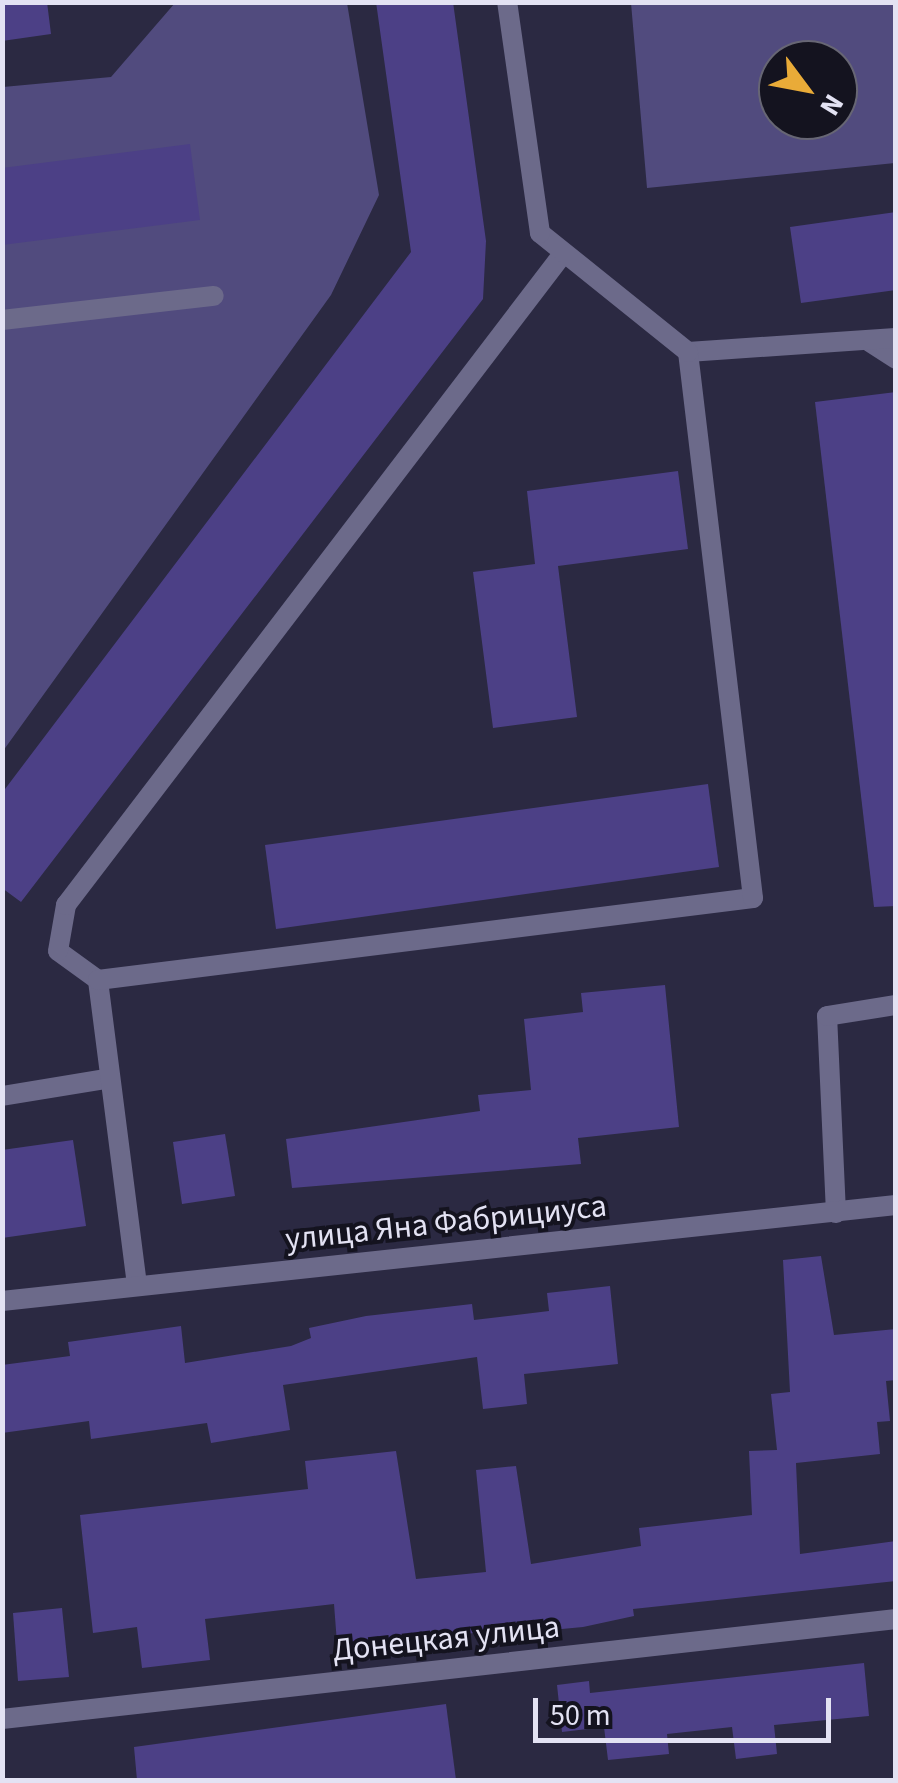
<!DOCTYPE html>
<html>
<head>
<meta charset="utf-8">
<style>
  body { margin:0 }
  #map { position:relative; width:898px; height:1783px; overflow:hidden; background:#2b2942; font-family:"Source Sans 3",sans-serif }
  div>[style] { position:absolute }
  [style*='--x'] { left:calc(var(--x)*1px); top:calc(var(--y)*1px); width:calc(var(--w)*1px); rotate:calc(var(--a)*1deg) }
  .green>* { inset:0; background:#514b7e }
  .building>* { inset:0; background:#4c4086 }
  .service>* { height:20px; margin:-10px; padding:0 10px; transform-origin:10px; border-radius:10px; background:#6c6a8a }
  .minor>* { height:20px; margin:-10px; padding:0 10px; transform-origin:10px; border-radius:10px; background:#6c6a8a }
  span { translate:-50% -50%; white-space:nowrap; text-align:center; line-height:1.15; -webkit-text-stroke:8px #14131f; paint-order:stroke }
  .street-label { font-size:32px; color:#e3e2f3 }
  .frame { position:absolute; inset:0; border:5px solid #e3e2f3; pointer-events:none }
  .north { position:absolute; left:758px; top:40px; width:100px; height:100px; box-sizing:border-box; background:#14131f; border:2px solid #676674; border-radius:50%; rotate:122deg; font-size:28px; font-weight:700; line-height:40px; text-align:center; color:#e3e2f3 }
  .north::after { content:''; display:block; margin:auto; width:35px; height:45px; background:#e9ab38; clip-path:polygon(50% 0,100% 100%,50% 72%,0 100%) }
  .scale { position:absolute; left:533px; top:1698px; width:298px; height:45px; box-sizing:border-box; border:5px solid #e3e2f3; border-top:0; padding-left:12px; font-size:30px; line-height:35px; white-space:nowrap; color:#e3e2f3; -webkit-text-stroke:8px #14131f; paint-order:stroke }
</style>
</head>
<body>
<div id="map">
  <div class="green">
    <div style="clip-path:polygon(175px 3px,347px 3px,379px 195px,331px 295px,3px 751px,3px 87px,111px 77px)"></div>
    <div style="clip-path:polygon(evenodd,631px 3px,895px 3px,895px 163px,647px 188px,631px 3px,778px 60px,838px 60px,838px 120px,778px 120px,778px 60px)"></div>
  </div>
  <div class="building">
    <div style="clip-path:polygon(2px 2px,47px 2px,51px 34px,2px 41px)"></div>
    <div style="clip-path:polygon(376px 2px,453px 2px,486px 241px,483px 299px,21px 902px,2px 888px,2px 793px,411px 252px)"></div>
    <div style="clip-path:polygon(190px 144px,200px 220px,2px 245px,2px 168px)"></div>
    <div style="clip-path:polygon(896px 212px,896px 290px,801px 303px,790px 227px)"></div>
    <div style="clip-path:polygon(896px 392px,896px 906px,874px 907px,815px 402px)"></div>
    <div style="clip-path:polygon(678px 471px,688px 549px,558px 566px,577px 717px,493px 728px,473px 572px,535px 564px,527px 491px)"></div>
    <div style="clip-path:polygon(708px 784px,719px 867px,276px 929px,265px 845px)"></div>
    <div style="clip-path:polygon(665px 985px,679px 1127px,578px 1138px,581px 1164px,292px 1188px,286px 1139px,480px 1111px,478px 1095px,531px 1090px,524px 1019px,583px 1012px,581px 993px)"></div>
    <div style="clip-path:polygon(225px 1134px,235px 1196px,182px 1204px,173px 1142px)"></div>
    <div style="clip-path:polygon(73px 1140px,86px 1226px,2px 1238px,2px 1150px)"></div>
    <div style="clip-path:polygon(821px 1256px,834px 1335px,896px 1329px,896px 1380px,886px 1381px,890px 1421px,877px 1422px,880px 1454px,796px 1463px,800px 1554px,896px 1541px,896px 1581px,633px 1609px,634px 1616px,583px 1627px,551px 1630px,546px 1622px,394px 1645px,393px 1638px,337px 1643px,334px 1604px,205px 1619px,210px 1660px,142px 1668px,137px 1627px,93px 1633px,80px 1515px,308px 1489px,305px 1461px,396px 1451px,416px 1579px,486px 1572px,476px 1470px,516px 1466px,531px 1564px,641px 1546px,639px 1528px,752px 1515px,749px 1451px,777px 1450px,771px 1394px,790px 1392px,783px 1260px)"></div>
    <div style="clip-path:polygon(610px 1286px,618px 1364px,524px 1374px,527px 1404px,483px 1409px,477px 1357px,283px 1385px,290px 1430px,211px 1443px,207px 1423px,91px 1439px,89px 1421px,2px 1433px,2px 1365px,70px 1356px,68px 1342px,181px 1326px,185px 1363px,291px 1346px,311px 1338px,309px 1328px,366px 1316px,472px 1304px,474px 1320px,549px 1311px,547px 1293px)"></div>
    <div style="clip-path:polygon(62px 1608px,69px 1677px,18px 1681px,13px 1613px)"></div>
    <div style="clip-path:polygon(864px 1663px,869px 1716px,774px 1725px,777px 1754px,736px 1759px,732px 1727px,667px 1734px,669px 1754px,608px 1760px,604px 1727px,562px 1732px,557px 1685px,589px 1681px,590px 1693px)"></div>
    <div style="clip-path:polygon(446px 1704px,456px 1780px,137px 1780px,134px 1747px)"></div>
  </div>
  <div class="service">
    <div style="--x:2;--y:320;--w:213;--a:-6.5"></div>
    <div style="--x:870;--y:342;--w:31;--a:33"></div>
    <div style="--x:688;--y:352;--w:208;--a:-3.9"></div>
    <div style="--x:98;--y:980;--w:49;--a:-144.1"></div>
    <div style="--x:58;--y:951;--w:47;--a:-80.1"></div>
    <div style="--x:66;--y:905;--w:818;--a:-52.65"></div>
    <div style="--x:2;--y:1096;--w:104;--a:-9.4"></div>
    <div style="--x:836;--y:1213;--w:197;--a:-92.6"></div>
    <div style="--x:827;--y:1016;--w:70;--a:-9.1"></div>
    <div style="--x:137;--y:1285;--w:307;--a:-97.3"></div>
    <div style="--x:98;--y:980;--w:660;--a:-7.14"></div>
    <div style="--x:753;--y:898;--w:550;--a:-96.79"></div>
    <div style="--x:688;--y:352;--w:190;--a:-141.2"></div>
    <div style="--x:540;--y:233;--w:233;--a:-98.1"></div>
  </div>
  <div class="minor">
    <div style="--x:2;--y:1301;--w:899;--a:-6.13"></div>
    <div style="--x:2;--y:1719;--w:900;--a:-6.38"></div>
  </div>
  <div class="street-label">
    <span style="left:446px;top:1223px;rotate:-6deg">улица Яна Фабрициуса</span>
    <span style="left:446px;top:1639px;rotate:-6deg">Донецкая улица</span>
  </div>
  <div class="frame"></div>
  <div class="north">N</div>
  <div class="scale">50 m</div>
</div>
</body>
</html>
